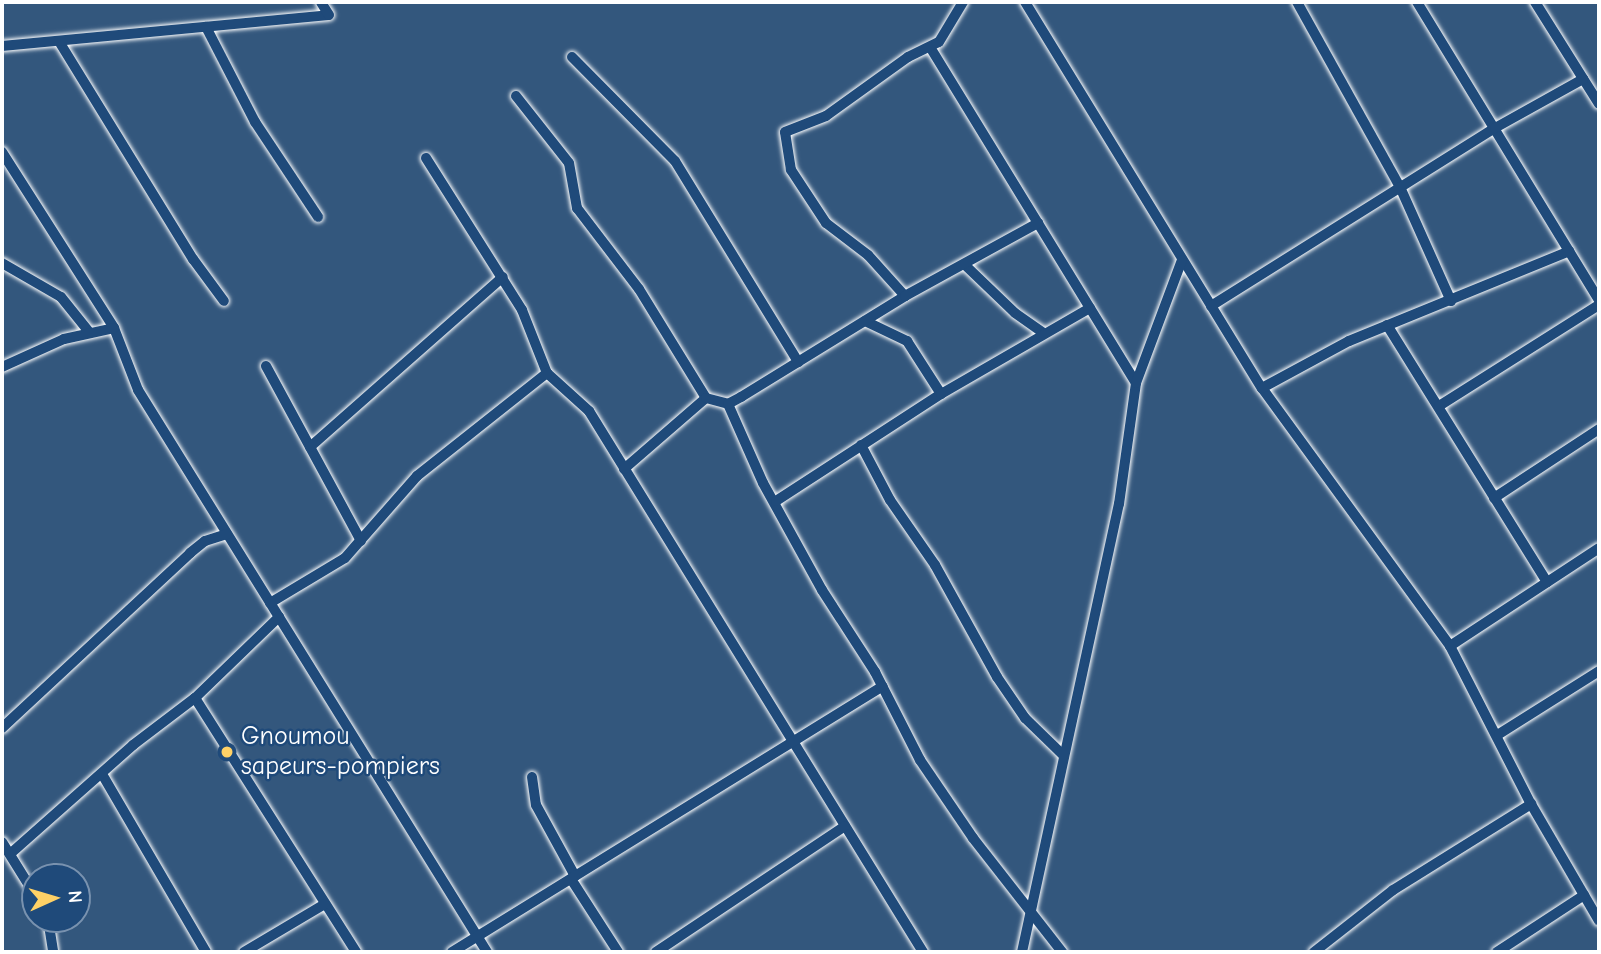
<!DOCTYPE html>
<html>
<head>
<meta charset="utf-8">
<style>
  body { margin:0 }
  #map { position:relative; width:1601px; height:954px; overflow:hidden; background:#33577d; font-family:"Comic Neue",sans-serif }
  div>[style] { position:absolute }
  [style*='--x'] { left:calc(var(--x)*1px); top:calc(var(--y)*1px); width:calc(var(--w)*1px); rotate:calc(var(--a)*1deg) }
  .roads { filter:drop-shadow(0 0 2px #fff) drop-shadow(0 0 2px #fff) }
  .minor>* { height:10px; margin:-5px; padding:0 5px; transform-origin:5px; border-radius:5px; background:#1f4a7a }
  .dots>* { width:19px; height:19px; translate:-50% -50%; box-sizing:border-box; border:4px solid #1f4a7a; border-radius:50% }
  span { translate:-50% -50%; white-space:nowrap; text-align:center; line-height:1.15; -webkit-text-stroke:5px #1f4a7a; paint-order:stroke }
  .poi-label { font-size:26px; color:#fff }
  .left { translate:0 -50%; text-align:left }
  .frame { position:absolute; inset:0; border:4px solid #fff; pointer-events:none }
  .north { position:absolute; left:21px; top:863px; width:70px; height:70px; box-sizing:border-box; background:#1f4a7a; border:2px solid #7992af; border-radius:50%; rotate:86deg; font-size:19px; font-weight:700; line-height:28px; text-align:center; color:#fff }
  .north::after { content:''; display:block; margin:auto; width:24px; height:32px; background:#ffd166; clip-path:polygon(50% 0,100% 100%,50% 72%,0 100%) }
</style>
</head>
<body>
<div id="map">
  <div class="roads">
    <div class="minor">
      <div style="--x:1025;--y:2;--w:453;--a:58.5"></div>
      <div style="--x:1262;--y:388;--w:319;--a:53.9"></div>
      <div style="--x:1450;--y:646;--w:178;--a:62.9"></div>
      <div style="--x:1531;--y:804;--w:135;--a:59.8"></div>
      <div style="--x:1297;--y:2;--w:212;--a:60.9"></div>
      <div style="--x:1400;--y:187;--w:125;--a:65.9"></div>
      <div style="--x:1417;--y:2;--w:349;--a:58.6"></div>
      <div style="--x:1535;--y:2;--w:120;--a:57.9"></div>
      <div style="--x:206;--y:27;--w:107;--a:62.7"></div>
      <div style="--x:255;--y:122;--w:114;--a:56.4"></div>
      <div style="--x:60;--y:43;--w:254;--a:58.4"></div>
      <div style="--x:193;--y:259;--w:52;--a:53.6"></div>
      <div style="--x:2;--y:46;--w:328;--a:-5.4"></div>
      <div style="--x:329;--y:15;--w:15;--a:-122"></div>
      <div style="--x:930;--y:47;--w:394;--a:58.5"></div>
      <div style="--x:572;--y:57;--w:146;--a:45.3"></div>
      <div style="--x:675;--y:161;--w:236;--a:58.5"></div>
      <div style="--x:516;--y:96;--w:85;--a:51.7"></div>
      <div style="--x:569;--y:163;--w:46;--a:79.9"></div>
      <div style="--x:577;--y:208;--w:102;--a:52.6"></div>
      <div style="--x:639;--y:289;--w:128;--a:58.4"></div>
      <div style="--x:2;--y:152;--w:209;--a:57.5"></div>
      <div style="--x:114;--y:328;--w:66;--a:68.8"></div>
      <div style="--x:138;--y:390;--w:662;--a:58.16"></div>
      <div style="--x:426;--y:158;--w:180;--a:57.7"></div>
      <div style="--x:522;--y:310;--w:68;--a:68.4"></div>
      <div style="--x:547;--y:373;--w:57;--a:42.1"></div>
      <div style="--x:589;--y:411;--w:636;--a:58.31"></div>
      <div style="--x:2;--y:263;--w:68;--a:30"></div>
      <div style="--x:61;--y:297;--w:46;--a:51.1"></div>
      <div style="--x:965;--y:265;--w:69;--a:43.8"></div>
      <div style="--x:1015;--y:313;--w:35;--a:35"></div>
      <div style="--x:905;--y:296;--w:55;--a:-132.1"></div>
      <div style="--x:868;--y:255;--w:53;--a:-142.7"></div>
      <div style="--x:826;--y:223;--w:64;--a:-123.4"></div>
      <div style="--x:791;--y:170;--w:38;--a:-99"></div>
      <div style="--x:785;--y:132;--w:44;--a:-21.3"></div>
      <div style="--x:826;--y:116;--w:101;--a:-35.7"></div>
      <div style="--x:908;--y:57;--w:34;--a:-26"></div>
      <div style="--x:939;--y:42;--w:47;--a:-59"></div>
      <div style="--x:1211;--y:306;--w:335;--a:-32.1"></div>
      <div style="--x:1495;--y:128;--w:101;--a:-29.1"></div>
      <div style="--x:865;--y:321;--w:47;--a:25.5"></div>
      <div style="--x:907;--y:341;--w:63;--a:57.3"></div>
      <div style="--x:1387;--y:325;--w:303;--a:58.1"></div>
      <div style="--x:266;--y:366;--w:199;--a:61.5"></div>
      <div style="--x:2;--y:367;--w:68;--a:-24.3"></div>
      <div style="--x:64;--y:339;--w:51;--a:-12.4"></div>
      <div style="--x:1262;--y:388;--w:99;--a:-28.4"></div>
      <div style="--x:1349;--y:341;--w:238;--a:-22.2"></div>
      <div style="--x:728;--y:404;--w:86;--a:66.1"></div>
      <div style="--x:763;--y:483;--w:122;--a:61.1"></div>
      <div style="--x:822;--y:590;--w:98;--a:57.1"></div>
      <div style="--x:875;--y:672;--w:99;--a:62.9"></div>
      <div style="--x:920;--y:760;--w:94;--a:55.8"></div>
      <div style="--x:973;--y:838;--w:145;--a:52"></div>
      <div style="--x:1439;--y:406;--w:189;--a:-32.3"></div>
      <div style="--x:861;--y:445;--w:62;--a:62.2"></div>
      <div style="--x:890;--y:500;--w:79;--a:55.3"></div>
      <div style="--x:935;--y:565;--w:128;--a:61"></div>
      <div style="--x:997;--y:677;--w:50;--a:55.7"></div>
      <div style="--x:1025;--y:718;--w:52;--a:44.2"></div>
      <div style="--x:310;--y:447;--w:257;--a:-41.4"></div>
      <div style="--x:624;--y:469;--w:108;--a:-40.9"></div>
      <div style="--x:706;--y:398;--w:23;--a:15"></div>
      <div style="--x:728;--y:404;--w:15;--a:-28"></div>
      <div style="--x:741;--y:397;--w:193;--a:-31.6"></div>
      <div style="--x:905;--y:296;--w:152;--a:-28.8"></div>
      <div style="--x:1494;--y:498;--w:126;--a:-33.3"></div>
      <div style="--x:776;--y:501;--w:197;--a:-33"></div>
      <div style="--x:941;--y:394;--w:172;--a:-30"></div>
      <div style="--x:270;--y:603;--w:87;--a:-31"></div>
      <div style="--x:345;--y:558;--w:109;--a:-48.7"></div>
      <div style="--x:417;--y:476;--w:166;--a:-38.4"></div>
      <div style="--x:1450;--y:646;--w:178;--a:-33.3"></div>
      <div style="--x:195;--y:698;--w:301;--a:57.6"></div>
      <div style="--x:2;--y:728;--w:257;--a:-42.9"></div>
      <div style="--x:190;--y:553;--w:19;--a:-39"></div>
      <div style="--x:205;--y:541;--w:23;--a:-18"></div>
      <div style="--x:1499;--y:734;--w:118;--a:-32.2"></div>
      <div style="--x:102;--y:774;--w:206;--a:59.7"></div>
      <div style="--x:532;--y:777;--w:28;--a:82"></div>
      <div style="--x:536;--y:805;--w:81;--a:61.2"></div>
      <div style="--x:2;--y:842;--w:62;--a:58.1"></div>
      <div style="--x:10;--y:854;--w:164;--a:-41.5"></div>
      <div style="--x:133;--y:745;--w:78;--a:-37.2"></div>
      <div style="--x:195;--y:698;--w:117;--a:-44"></div>
      <div style="--x:571;--y:879;--w:87;--a:57.2"></div>
      <div style="--x:48;--y:919;--w:33;--a:81"></div>
      <div style="--x:244;--y:952;--w:94;--a:-30.7"></div>
      <div style="--x:452;--y:952;--w:506;--a:-31.68"></div>
      <div style="--x:656;--y:952;--w:227;--a:-33.7"></div>
      <div style="--x:1022;--y:952;--w:458;--a:-77.8"></div>
      <div style="--x:1119;--y:504;--w:122;--a:-82"></div>
      <div style="--x:1136;--y:383;--w:131;--a:-69.5"></div>
      <div style="--x:1314;--y:952;--w:100;--a:-38.1"></div>
      <div style="--x:1393;--y:890;--w:163;--a:-31.9"></div>
      <div style="--x:1497;--y:952;--w:104;--a:-33.2"></div>
    </div>
  </div>
  <div class="dots">
    <div style="left:227px;top:752px;background:#ffd166"></div>
  </div>
  <div class="poi-label">
    <span class="left" style="left:241px;top:752px">Gnoumou<br>sapeurs-pompiers</span>
  </div>
  <div class="frame"></div>
  <div class="north">N</div>
</div>
</body>
</html>
